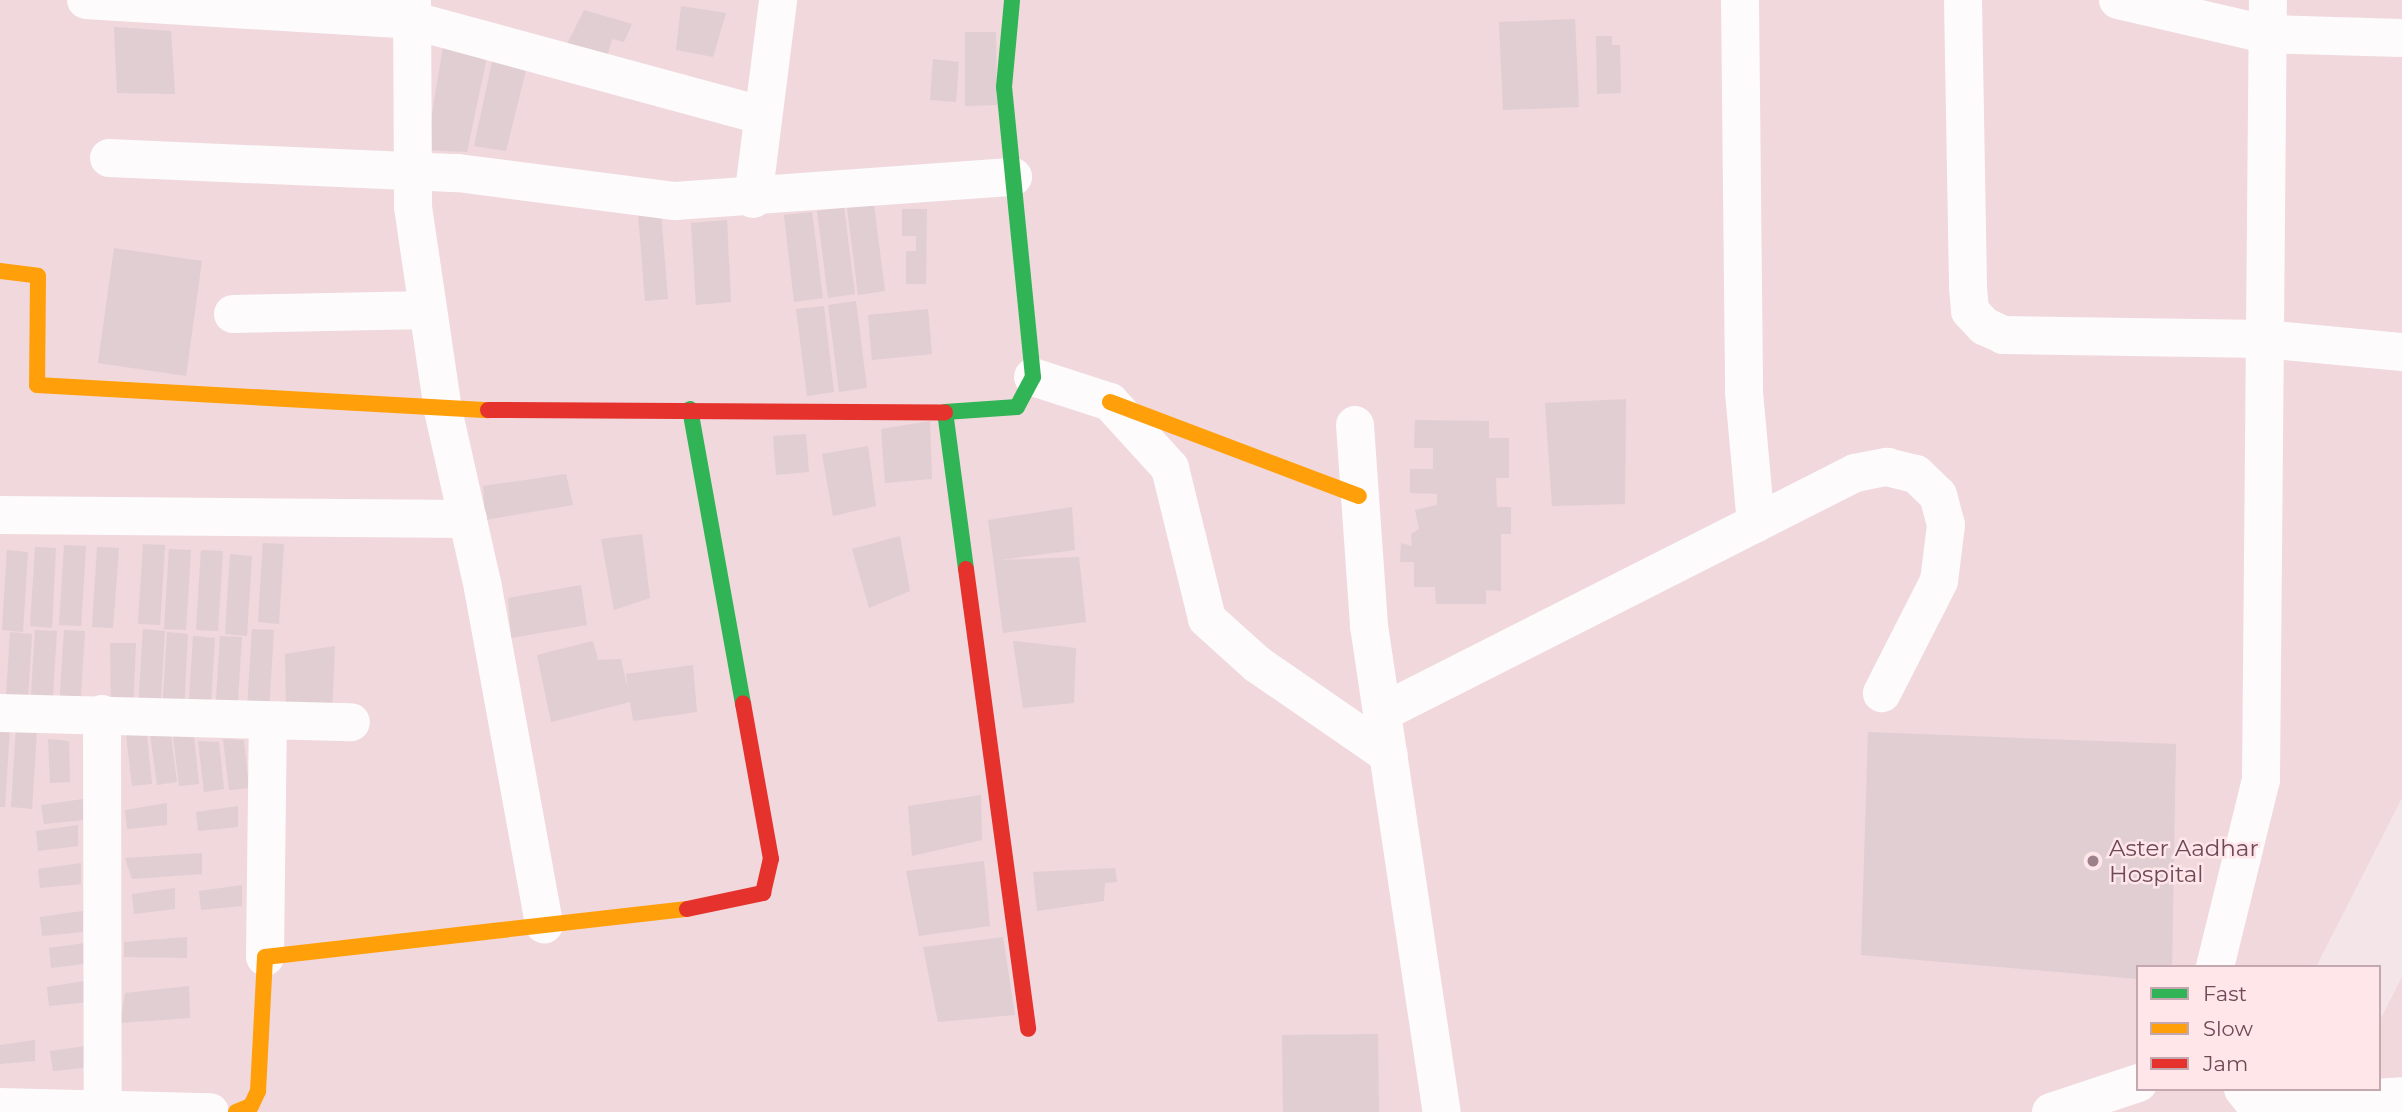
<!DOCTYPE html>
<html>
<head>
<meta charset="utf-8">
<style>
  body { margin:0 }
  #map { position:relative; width:2402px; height:1112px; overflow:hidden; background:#f4e6e8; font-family:Montserrat,sans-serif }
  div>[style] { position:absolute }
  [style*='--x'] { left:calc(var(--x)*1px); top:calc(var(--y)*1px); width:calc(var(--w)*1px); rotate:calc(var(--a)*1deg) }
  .residential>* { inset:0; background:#f0d8dc }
  .building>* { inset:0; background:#e0ced3 }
  .street>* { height:38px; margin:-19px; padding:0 19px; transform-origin:19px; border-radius:19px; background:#fdfbfc }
  .fast>* { height:16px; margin:-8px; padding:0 8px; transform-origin:8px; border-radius:8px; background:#30b455 }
  .slow>* { height:16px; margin:-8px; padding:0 8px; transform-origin:8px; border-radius:8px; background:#ff9f0a }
  .jam>* { height:16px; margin:-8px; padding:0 8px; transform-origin:8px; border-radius:8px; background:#e5322d }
  .dots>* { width:19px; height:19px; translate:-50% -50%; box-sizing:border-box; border:4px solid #fee6e9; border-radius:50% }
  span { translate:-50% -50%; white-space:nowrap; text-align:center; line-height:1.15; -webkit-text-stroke:5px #fee6e9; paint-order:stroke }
  .poi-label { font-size:23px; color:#6f4958 }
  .left { translate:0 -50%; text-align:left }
  .legend { position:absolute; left:2136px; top:965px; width:245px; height:126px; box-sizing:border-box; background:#fee6e9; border:2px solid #c5a7af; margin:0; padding:9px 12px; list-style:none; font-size:21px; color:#6f4958 }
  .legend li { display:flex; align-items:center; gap:14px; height:35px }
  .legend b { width:35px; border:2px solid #c5a7af }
</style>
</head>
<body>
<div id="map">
  <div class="residential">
    <div style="clip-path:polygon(0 0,2402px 0,2402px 798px,2316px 967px,2138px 967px,2138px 1089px,2254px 1089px,2242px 1112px,0 1112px)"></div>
    <div style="clip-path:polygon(2402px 977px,2402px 1112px,2379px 1089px,2379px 1022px)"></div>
  </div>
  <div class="building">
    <div style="clip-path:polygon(681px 6px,726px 13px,713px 57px,676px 50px)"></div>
    <div style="clip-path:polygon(584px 10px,632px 24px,624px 42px,612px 39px,605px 64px,565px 48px)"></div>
    <div style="clip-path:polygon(1575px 19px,1579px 107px,1503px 110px,1499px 22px)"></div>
    <div style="clip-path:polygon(114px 27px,171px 31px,175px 94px,117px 93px)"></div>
    <div style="clip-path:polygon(965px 32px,996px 32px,997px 105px,965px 106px)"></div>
    <div style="clip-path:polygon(1596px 36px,1612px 36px,1612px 45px,1620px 45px,1621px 93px,1597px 94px)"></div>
    <div style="clip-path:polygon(444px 41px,488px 52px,467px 152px,426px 150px)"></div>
    <div style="clip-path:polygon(493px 57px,528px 62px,506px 151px,474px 146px)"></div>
    <div style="clip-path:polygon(933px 59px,959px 62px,956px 102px,930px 100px)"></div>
    <div style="clip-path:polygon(874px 205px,885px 291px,858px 295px,847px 208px)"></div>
    <div style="clip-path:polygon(844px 207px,855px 294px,828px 298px,817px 211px)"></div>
    <div style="clip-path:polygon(902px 209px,927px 209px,926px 284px,906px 284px,906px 251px,916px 251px,916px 236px,902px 236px)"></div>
    <div style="clip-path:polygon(661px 212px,668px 299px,645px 301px,638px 213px)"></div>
    <div style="clip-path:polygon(812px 212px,823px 298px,794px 302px,784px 215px)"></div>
    <div style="clip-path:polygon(727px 220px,731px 302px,696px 305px,691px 223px)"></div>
    <div style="clip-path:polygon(114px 248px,202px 261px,186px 376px,98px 363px)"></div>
    <div style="clip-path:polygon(856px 301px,867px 388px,839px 392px,828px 305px)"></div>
    <div style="clip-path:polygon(824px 306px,834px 392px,807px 396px,796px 309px)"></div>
    <div style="clip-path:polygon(928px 309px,932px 354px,872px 360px,868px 315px)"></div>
    <div style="clip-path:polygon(1626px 399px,1625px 504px,1552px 506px,1545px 403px)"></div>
    <div style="clip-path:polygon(1415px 420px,1489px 421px,1489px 438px,1509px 438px,1509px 478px,1496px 478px,1497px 507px,1511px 507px,1511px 534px,1501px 534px,1501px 591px,1486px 590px,1486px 604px,1436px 604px,1435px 587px,1414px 587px,1414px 562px,1400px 562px,1401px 543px,1412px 546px,1411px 534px,1419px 529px,1415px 510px,1437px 505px,1437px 494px,1410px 493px,1410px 469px,1433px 469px,1433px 448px,1414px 448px)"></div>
    <div style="clip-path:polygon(930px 421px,932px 479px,885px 483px,881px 429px)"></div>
    <div style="clip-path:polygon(806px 434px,809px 472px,776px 475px,773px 436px)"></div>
    <div style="clip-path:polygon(868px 446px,876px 506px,833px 516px,822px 454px)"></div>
    <div style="clip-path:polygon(566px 474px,573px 505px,485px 520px,483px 486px)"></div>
    <div style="clip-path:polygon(1072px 507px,1075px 550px,1000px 560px,1079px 557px,1086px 622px,1003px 633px,988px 520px)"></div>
    <div style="clip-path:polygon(642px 534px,650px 598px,614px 610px,601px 539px)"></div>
    <div style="clip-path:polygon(900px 536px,910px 591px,869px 608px,852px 549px)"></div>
    <div style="clip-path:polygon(263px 543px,284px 544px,279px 624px,258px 622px)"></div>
    <div style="clip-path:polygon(143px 544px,165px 545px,160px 625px,138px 624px)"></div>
    <div style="clip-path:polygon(64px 545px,86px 546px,81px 626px,59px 625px)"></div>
    <div style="clip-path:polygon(35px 547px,56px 548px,52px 628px,30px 626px)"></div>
    <div style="clip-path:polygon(97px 547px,119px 548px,113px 628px,92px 627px)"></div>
    <div style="clip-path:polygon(169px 549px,191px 550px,186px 630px,164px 629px)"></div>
    <div style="clip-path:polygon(7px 550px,28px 552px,23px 632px,2px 630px)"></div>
    <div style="clip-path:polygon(201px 550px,223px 551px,218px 631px,196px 630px)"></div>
    <div style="clip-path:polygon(230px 554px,252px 556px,247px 636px,225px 634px)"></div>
    <div style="clip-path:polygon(581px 585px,587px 625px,511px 638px,508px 598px)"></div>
    <div style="clip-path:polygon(143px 629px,165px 631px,160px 711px,138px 709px)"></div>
    <div style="clip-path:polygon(252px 629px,274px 630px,269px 710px,247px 709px)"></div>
    <div style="clip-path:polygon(35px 630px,57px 631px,52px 711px,30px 710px)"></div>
    <div style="clip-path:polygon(64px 630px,85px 631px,80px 711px,59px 710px)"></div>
    <div style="clip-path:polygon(10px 632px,32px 634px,27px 714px,5px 712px)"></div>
    <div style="clip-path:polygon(167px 632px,188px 634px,184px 713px,162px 712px)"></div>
    <div style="clip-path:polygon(193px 636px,215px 638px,210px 718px,188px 716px)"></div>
    <div style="clip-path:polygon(220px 636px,242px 637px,237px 717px,215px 716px)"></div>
    <div style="clip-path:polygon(593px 641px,598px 660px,621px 659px,628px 690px,626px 674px,693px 665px,697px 712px,633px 721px,630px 702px,551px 722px,537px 655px)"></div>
    <div style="clip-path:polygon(1013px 641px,1076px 648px,1074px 703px,1023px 708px)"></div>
    <div style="clip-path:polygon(110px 643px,136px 643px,133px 710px,111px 709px)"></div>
    <div style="clip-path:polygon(335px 646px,332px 714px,286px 710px,285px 654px)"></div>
    <div style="clip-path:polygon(0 726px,10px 727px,5px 807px,0 807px)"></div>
    <div style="clip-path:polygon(16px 727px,37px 729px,32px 809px,11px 807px)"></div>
    <div style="clip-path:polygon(1868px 732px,2176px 744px,2172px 967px,2138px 967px,2138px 979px,1861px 955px)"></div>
    <div style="clip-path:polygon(150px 734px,171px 735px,177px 782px,157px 785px)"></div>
    <div style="clip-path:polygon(126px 735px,147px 735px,152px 784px,132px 786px)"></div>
    <div style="clip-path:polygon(173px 736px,194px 736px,199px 784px,179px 786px)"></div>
    <div style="clip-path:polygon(48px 739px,69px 741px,70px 782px,50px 783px)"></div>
    <div style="clip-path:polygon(223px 739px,244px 740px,249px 788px,229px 790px)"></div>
    <div style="clip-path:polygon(198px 741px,219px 742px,224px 789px,204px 792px)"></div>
    <div style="clip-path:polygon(981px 795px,982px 840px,912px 856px,908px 806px)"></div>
    <div style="clip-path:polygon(83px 799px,84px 820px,44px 824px,41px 805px)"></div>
    <div style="clip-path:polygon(167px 803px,167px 825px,127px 829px,125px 810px)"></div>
    <div style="clip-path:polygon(238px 806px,238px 827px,198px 831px,196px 812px)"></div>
    <div style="clip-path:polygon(78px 825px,78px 846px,38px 851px,36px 831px)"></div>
    <div style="clip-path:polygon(202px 853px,202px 874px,132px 879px,125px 858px)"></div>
    <div style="clip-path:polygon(984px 861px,990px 926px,919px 936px,906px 871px)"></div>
    <div style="clip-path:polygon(81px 863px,81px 884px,40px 888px,38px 869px)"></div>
    <div style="clip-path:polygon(1115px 868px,1117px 882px,1105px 883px,1104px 901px,1037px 911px,1033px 872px)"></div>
    <div style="clip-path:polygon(242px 885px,242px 906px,201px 910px,199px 891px)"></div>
    <div style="clip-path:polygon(175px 888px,175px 909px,134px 914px,132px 894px)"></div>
    <div style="clip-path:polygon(83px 911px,83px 932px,42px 936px,40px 917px)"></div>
    <div style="clip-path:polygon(187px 937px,187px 958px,124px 957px,124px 942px)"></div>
    <div style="clip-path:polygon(1003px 937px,1015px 1015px,938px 1022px,923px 947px)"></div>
    <div style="clip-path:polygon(92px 942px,92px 963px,51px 968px,49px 948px)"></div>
    <div style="clip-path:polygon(90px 980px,90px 1002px,49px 1006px,47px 987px)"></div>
    <div style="clip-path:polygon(189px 986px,190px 1018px,120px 1023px,125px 993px)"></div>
    <div style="clip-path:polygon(1378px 1034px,1379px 1112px,1283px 1112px,1282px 1035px)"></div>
    <div style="clip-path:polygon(35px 1040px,35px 1061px,0 1064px,0 1045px)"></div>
    <div style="clip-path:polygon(93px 1045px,93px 1067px,53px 1071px,50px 1051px)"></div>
  </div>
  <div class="street">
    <div style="--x:86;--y:0;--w:326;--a:3.5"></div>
    <div style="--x:411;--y:20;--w:362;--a:15.2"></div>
    <div style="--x:412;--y:0;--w:207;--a:89.7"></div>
    <div style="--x:413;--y:207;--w:205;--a:81.6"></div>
    <div style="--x:443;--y:410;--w:182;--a:77.3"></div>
    <div style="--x:483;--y:588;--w:342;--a:79.7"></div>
    <div style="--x:1740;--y:0;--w:392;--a:89.4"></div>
    <div style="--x:1744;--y:392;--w:132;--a:84.8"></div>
    <div style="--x:1963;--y:0;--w:287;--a:89"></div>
    <div style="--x:1968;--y:287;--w:24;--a:85"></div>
    <div style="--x:1970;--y:311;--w:21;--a:47"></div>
    <div style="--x:1984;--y:326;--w:21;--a:25"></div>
    <div style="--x:2003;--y:335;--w:261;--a:0.9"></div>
    <div style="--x:2264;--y:339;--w:139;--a:5.4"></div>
    <div style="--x:2118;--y:0;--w:151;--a:13"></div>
    <div style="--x:2265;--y:34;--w:137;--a:1.7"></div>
    <div style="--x:109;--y:158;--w:349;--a:2.5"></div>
    <div style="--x:458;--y:173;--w:219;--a:7.4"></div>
    <div style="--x:675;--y:201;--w:339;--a:-4.1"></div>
    <div style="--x:753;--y:199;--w:201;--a:-82.8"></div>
    <div style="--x:233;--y:314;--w:195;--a:-1.2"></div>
    <div style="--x:1033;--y:377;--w:81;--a:18"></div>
    <div style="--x:1110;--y:402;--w:89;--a:47.7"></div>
    <div style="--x:1170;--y:468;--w:155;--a:76.2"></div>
    <div style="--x:1207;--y:619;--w:67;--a:42"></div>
    <div style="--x:1257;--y:664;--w:160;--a:34.6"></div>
    <div style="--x:1355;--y:425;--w:201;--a:86"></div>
    <div style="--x:1369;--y:626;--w:491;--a:81.5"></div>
    <div style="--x:0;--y:515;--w:468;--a:0.5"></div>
    <div style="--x:1383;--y:712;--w:529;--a:-26.86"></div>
    <div style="--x:1855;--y:473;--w:33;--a:-11"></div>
    <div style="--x:1887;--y:467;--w:30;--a:14"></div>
    <div style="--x:1916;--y:474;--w:30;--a:44"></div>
    <div style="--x:1938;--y:495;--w:31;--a:75"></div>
    <div style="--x:1946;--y:525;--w:56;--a:97.1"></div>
    <div style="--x:1939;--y:581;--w:126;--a:117"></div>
    <div style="--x:0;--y:713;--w:351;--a:1.5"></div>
    <div style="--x:102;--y:714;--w:392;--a:89.9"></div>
    <div style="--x:265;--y:957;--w:236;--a:-89.3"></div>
    <div style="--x:2215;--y:967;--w:193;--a:-76.2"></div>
    <div style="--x:2261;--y:780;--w:780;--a:-89.49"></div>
    <div style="--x:2243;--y:1089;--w:22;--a:51"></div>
    <div style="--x:2257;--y:1106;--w:145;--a:-3.9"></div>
    <div style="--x:0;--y:1107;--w:210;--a:1.4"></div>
    <div style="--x:2051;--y:1112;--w:92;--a:-18.4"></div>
  </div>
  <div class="fast">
    <div style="--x:690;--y:409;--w:300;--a:79.8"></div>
    <div style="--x:966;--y:569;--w:158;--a:-97.6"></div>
    <div style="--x:945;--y:412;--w:72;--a:-4"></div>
    <div style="--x:1017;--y:407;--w:34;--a:-62"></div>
    <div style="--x:1033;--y:377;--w:291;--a:-95.7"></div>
    <div style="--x:1004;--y:87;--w:87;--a:-84.7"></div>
  </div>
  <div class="slow">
    <div style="--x:0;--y:271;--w:38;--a:7"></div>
    <div style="--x:38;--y:276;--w:109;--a:90.5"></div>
    <div style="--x:37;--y:385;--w:452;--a:3.2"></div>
    <div style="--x:1110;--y:402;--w:266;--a:20.7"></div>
    <div style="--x:236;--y:1112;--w:16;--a:-22"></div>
    <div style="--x:251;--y:1106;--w:17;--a:-65"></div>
    <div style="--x:258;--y:1091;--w:134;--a:-87"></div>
    <div style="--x:265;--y:957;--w:425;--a:-6.5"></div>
  </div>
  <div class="jam">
    <div style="--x:488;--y:410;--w:457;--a:0.3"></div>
    <div style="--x:966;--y:569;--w:464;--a:82.3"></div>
    <div style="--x:687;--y:909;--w:78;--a:-11.9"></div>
    <div style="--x:763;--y:893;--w:35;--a:-77"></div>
    <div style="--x:771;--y:859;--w:158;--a:-100.2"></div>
  </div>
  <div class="dots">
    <div style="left:2093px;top:861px;background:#9e808a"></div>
  </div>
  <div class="poi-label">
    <span class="left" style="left:2109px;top:861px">Aster Aadhar<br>Hospital</span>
  </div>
  <ul class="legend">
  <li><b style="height:9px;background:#30b455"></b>Fast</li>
  <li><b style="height:9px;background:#ff9f0a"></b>Slow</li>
  <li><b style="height:9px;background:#e5322d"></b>Jam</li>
  </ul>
</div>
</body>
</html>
